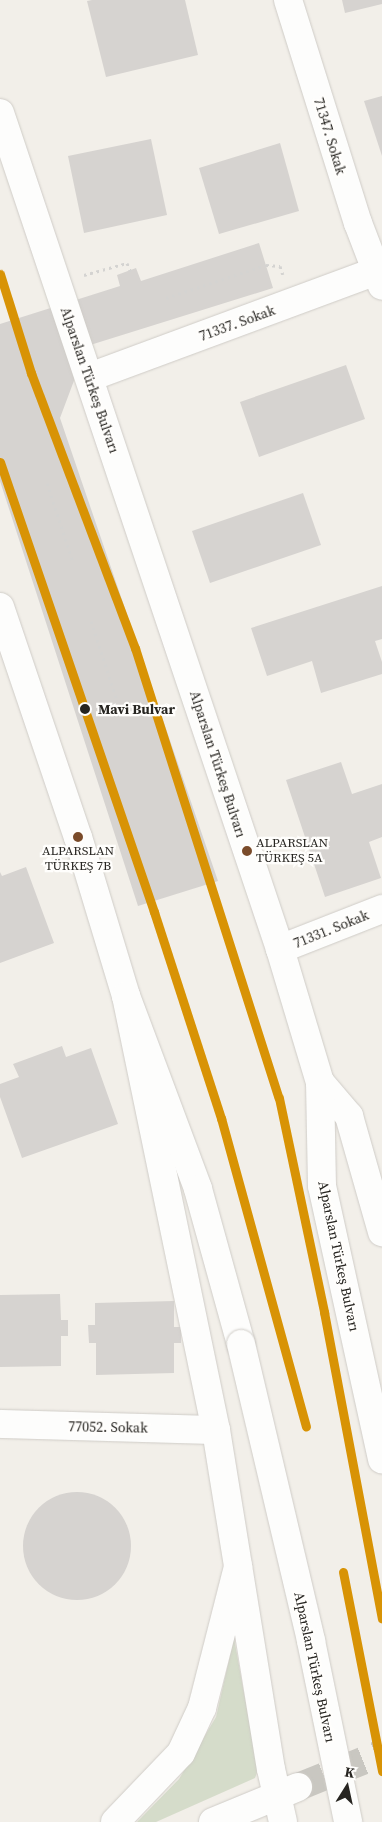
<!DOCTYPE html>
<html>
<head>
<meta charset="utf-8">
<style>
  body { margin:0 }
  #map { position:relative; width:382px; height:1822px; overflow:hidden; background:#f2efe9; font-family:"Source Serif 4",serif }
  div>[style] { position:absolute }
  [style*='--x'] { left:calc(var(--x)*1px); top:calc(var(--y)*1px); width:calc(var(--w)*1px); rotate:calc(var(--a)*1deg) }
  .green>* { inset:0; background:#d5dcca }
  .building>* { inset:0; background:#d6d3d0 }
  .round { border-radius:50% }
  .secondary-tunnel>* { height:28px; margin-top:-14px; transform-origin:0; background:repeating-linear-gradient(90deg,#c9c7c1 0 28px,transparent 0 42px) }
  .path>* { height:3px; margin-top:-1.5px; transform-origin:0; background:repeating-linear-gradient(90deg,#d4d3d1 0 2.5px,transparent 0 6.5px) }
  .roads { filter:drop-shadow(0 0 1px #cfccc7) drop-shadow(0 0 1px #cfccc7) }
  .minor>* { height:28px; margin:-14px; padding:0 14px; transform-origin:14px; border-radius:14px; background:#fdfdfc }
  .secondary>* { height:28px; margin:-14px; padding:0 14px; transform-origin:14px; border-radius:14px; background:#fdfdfc }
  .primary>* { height:28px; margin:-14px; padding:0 14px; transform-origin:14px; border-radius:14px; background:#fdfdfc }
  .trunk>* { height:28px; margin:-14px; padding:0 14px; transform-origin:14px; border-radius:14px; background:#fdfdfc }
  .bridges { filter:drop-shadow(0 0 1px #cfccc7) drop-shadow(0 0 1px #cfccc7) }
  .trunk-bridge>* { height:28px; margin:-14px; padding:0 14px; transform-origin:14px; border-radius:14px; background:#fdfdfc }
  .metro-1>* { height:9px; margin:-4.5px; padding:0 4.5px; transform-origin:4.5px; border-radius:4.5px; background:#d89305 }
  .dots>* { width:14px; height:14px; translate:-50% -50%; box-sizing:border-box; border:2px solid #fffefc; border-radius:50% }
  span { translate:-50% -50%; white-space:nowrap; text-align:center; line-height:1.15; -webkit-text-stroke:4.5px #fffefc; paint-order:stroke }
  .bus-label { font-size:13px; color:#272521 }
  .left { translate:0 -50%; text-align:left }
  .street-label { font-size:14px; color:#272521 }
  .stop-label { font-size:14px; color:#272521; font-weight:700 }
  .north { position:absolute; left:322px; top:1762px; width:50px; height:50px; -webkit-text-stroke:4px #fffefc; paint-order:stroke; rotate:10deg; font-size:14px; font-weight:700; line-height:20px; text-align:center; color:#272521 }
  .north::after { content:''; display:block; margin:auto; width:18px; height:22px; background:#272521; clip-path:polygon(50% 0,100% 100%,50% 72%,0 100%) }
</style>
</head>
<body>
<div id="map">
  <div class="green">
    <div style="clip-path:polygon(234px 1638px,258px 1770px,255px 1778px,156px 1822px,137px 1822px,179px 1779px,216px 1717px)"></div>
  </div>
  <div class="building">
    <div style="clip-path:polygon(92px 0,185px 0,198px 55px,106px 77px,87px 1px)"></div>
    <div style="clip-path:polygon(342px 0,382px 0,382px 4px,345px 13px)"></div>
    <div style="clip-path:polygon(382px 96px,382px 156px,364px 101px)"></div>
    <div style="clip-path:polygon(151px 139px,167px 215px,84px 233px,68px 156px)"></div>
    <div style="clip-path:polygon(280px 143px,299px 211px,219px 234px,199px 168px)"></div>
    <div style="clip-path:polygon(259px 243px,273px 288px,87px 346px,60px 418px,218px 881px,138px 906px,0 481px,0 324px,120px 286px,117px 275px,136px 268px,141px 281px)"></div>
    <div style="clip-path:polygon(346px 365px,365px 419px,259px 457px,240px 402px)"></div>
    <div style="clip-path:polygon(303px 493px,321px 545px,210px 583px,192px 531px)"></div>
    <div style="clip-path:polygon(382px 586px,382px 639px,375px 641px,382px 662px,382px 674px,321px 693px,312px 661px,267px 676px,251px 628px)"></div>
    <div style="clip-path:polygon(341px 762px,352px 794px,382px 784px,382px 837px,369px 842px,381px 878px,325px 897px,286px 780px)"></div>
    <div style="clip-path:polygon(26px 867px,54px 943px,0 963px,0 872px,2px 876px)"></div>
    <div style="clip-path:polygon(62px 1046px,66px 1057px,91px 1048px,118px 1124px,22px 1158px,0 1097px,0 1084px,19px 1077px,13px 1064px)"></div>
    <div style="clip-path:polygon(60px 1294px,61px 1320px,68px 1320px,68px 1336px,61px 1336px,61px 1366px,0 1367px,0 1295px)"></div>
    <div style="clip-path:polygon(174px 1301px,174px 1327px,181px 1327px,181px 1343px,174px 1343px,174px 1373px,96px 1375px,96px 1343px,89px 1343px,88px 1325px,95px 1325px,95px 1303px)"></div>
    <div class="round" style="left:23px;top:1492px;width:108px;height:108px"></div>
  </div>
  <div class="secondary-tunnel">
    <div style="--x:298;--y:1787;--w:91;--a:-22"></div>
  </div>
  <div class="path">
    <div style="--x:84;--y:275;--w:45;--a:-15.6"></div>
    <div style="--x:127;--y:263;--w:13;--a:67"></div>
    <div style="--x:166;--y:298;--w:105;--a:-18.3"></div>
    <div style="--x:266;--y:265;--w:14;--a:4"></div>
    <div style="--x:280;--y:266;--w:9;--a:72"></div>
    <div style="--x:47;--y:483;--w:83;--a:71.8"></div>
    <div style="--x:91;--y:621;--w:83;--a:71.8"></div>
  </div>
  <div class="roads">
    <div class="minor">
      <div style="--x:288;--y:0;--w:234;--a:72.6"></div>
      <div style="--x:358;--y:223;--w:67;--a:69.1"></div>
      <div style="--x:90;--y:377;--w:305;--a:-20.3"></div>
      <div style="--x:376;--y:271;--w:8;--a:-45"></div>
      <div style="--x:280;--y:949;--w:110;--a:-21.4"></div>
      <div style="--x:0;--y:1424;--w:216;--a:1.6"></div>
    </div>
    <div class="secondary">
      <div style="--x:115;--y:1822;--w:95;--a:-46.3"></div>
      <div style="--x:181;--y:1753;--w:50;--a:-65"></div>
      <div style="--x:202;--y:1708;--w:146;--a:-75.7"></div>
      <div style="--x:213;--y:1822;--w:92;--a:-22.4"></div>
    </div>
    <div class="primary">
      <div style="--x:0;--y:113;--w:882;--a:71.48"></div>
      <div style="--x:280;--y:949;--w:139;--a:73.3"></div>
      <div style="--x:320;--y:1082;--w:45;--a:49.5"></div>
      <div style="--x:349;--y:1116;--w:121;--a:74.1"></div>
      <div style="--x:0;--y:607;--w:243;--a:71.3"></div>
      <div style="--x:78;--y:837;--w:166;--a:73.2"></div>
      <div style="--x:126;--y:996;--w:443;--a:78.3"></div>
      <div style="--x:216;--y:1430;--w:343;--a:80.8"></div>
      <div style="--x:271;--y:1769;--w:54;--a:77.2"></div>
    </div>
    <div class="trunk">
      <div style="--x:126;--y:996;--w:206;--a:69.5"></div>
      <div style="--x:198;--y:1189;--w:161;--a:74.5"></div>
      <div style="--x:320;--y:1082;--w:104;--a:88.9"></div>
      <div style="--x:322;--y:1186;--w:280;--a:77.6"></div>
    </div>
  </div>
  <div class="bridges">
    <div class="trunk-bridge">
      <div style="--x:241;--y:1344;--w:305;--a:76.7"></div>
      <div style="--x:311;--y:1641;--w:185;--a:78.4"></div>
    </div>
  </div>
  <div class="metro-1">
    <div style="--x:0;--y:274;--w:104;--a:72.6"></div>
    <div style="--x:31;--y:373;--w:294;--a:69.3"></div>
    <div style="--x:135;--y:648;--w:472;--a:72.3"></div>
    <div style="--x:279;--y:1098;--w:219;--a:78.1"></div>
    <div style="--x:324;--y:1312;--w:312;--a:79.3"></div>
    <div style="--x:0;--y:462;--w:476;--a:71.1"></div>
    <div style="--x:154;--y:912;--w:217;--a:72"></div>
    <div style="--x:221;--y:1118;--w:320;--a:74.6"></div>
    <div style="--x:343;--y:1572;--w:203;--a:78.9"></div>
  </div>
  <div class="dots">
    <div style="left:85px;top:709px;background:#272521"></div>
    <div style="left:78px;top:837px;background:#7a4b2a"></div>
    <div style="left:247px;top:851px;background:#7a4b2a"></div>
  </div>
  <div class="bus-label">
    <span class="left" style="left:256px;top:851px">ALPARSLAN<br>TÜRKEŞ 5A</span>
    <span style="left:78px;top:859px">ALPARSLAN<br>TÜRKEŞ 7B</span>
  </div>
  <div class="street-label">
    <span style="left:330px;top:136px;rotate:73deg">71347. Sokak</span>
    <span style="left:237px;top:323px;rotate:-20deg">71337. Sokak</span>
    <span style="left:90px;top:380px;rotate:71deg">Alparslan Türkeş Bulvarı</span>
    <span style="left:218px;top:764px;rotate:72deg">Alparslan Türkeş Bulvarı</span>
    <span style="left:331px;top:929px;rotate:-22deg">71331. Sokak</span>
    <span style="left:339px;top:1256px;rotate:78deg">Alparslan Türkeş Bulvarı</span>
    <span style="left:108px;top:1427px;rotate:1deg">77052. Sokak</span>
    <span style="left:315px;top:1667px;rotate:78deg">Alparslan Türkeş Bulvarı</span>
  </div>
  <div class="stop-label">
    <span class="left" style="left:98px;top:709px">Mavi Bulvar</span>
  </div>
  <div class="north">K</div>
</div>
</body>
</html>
